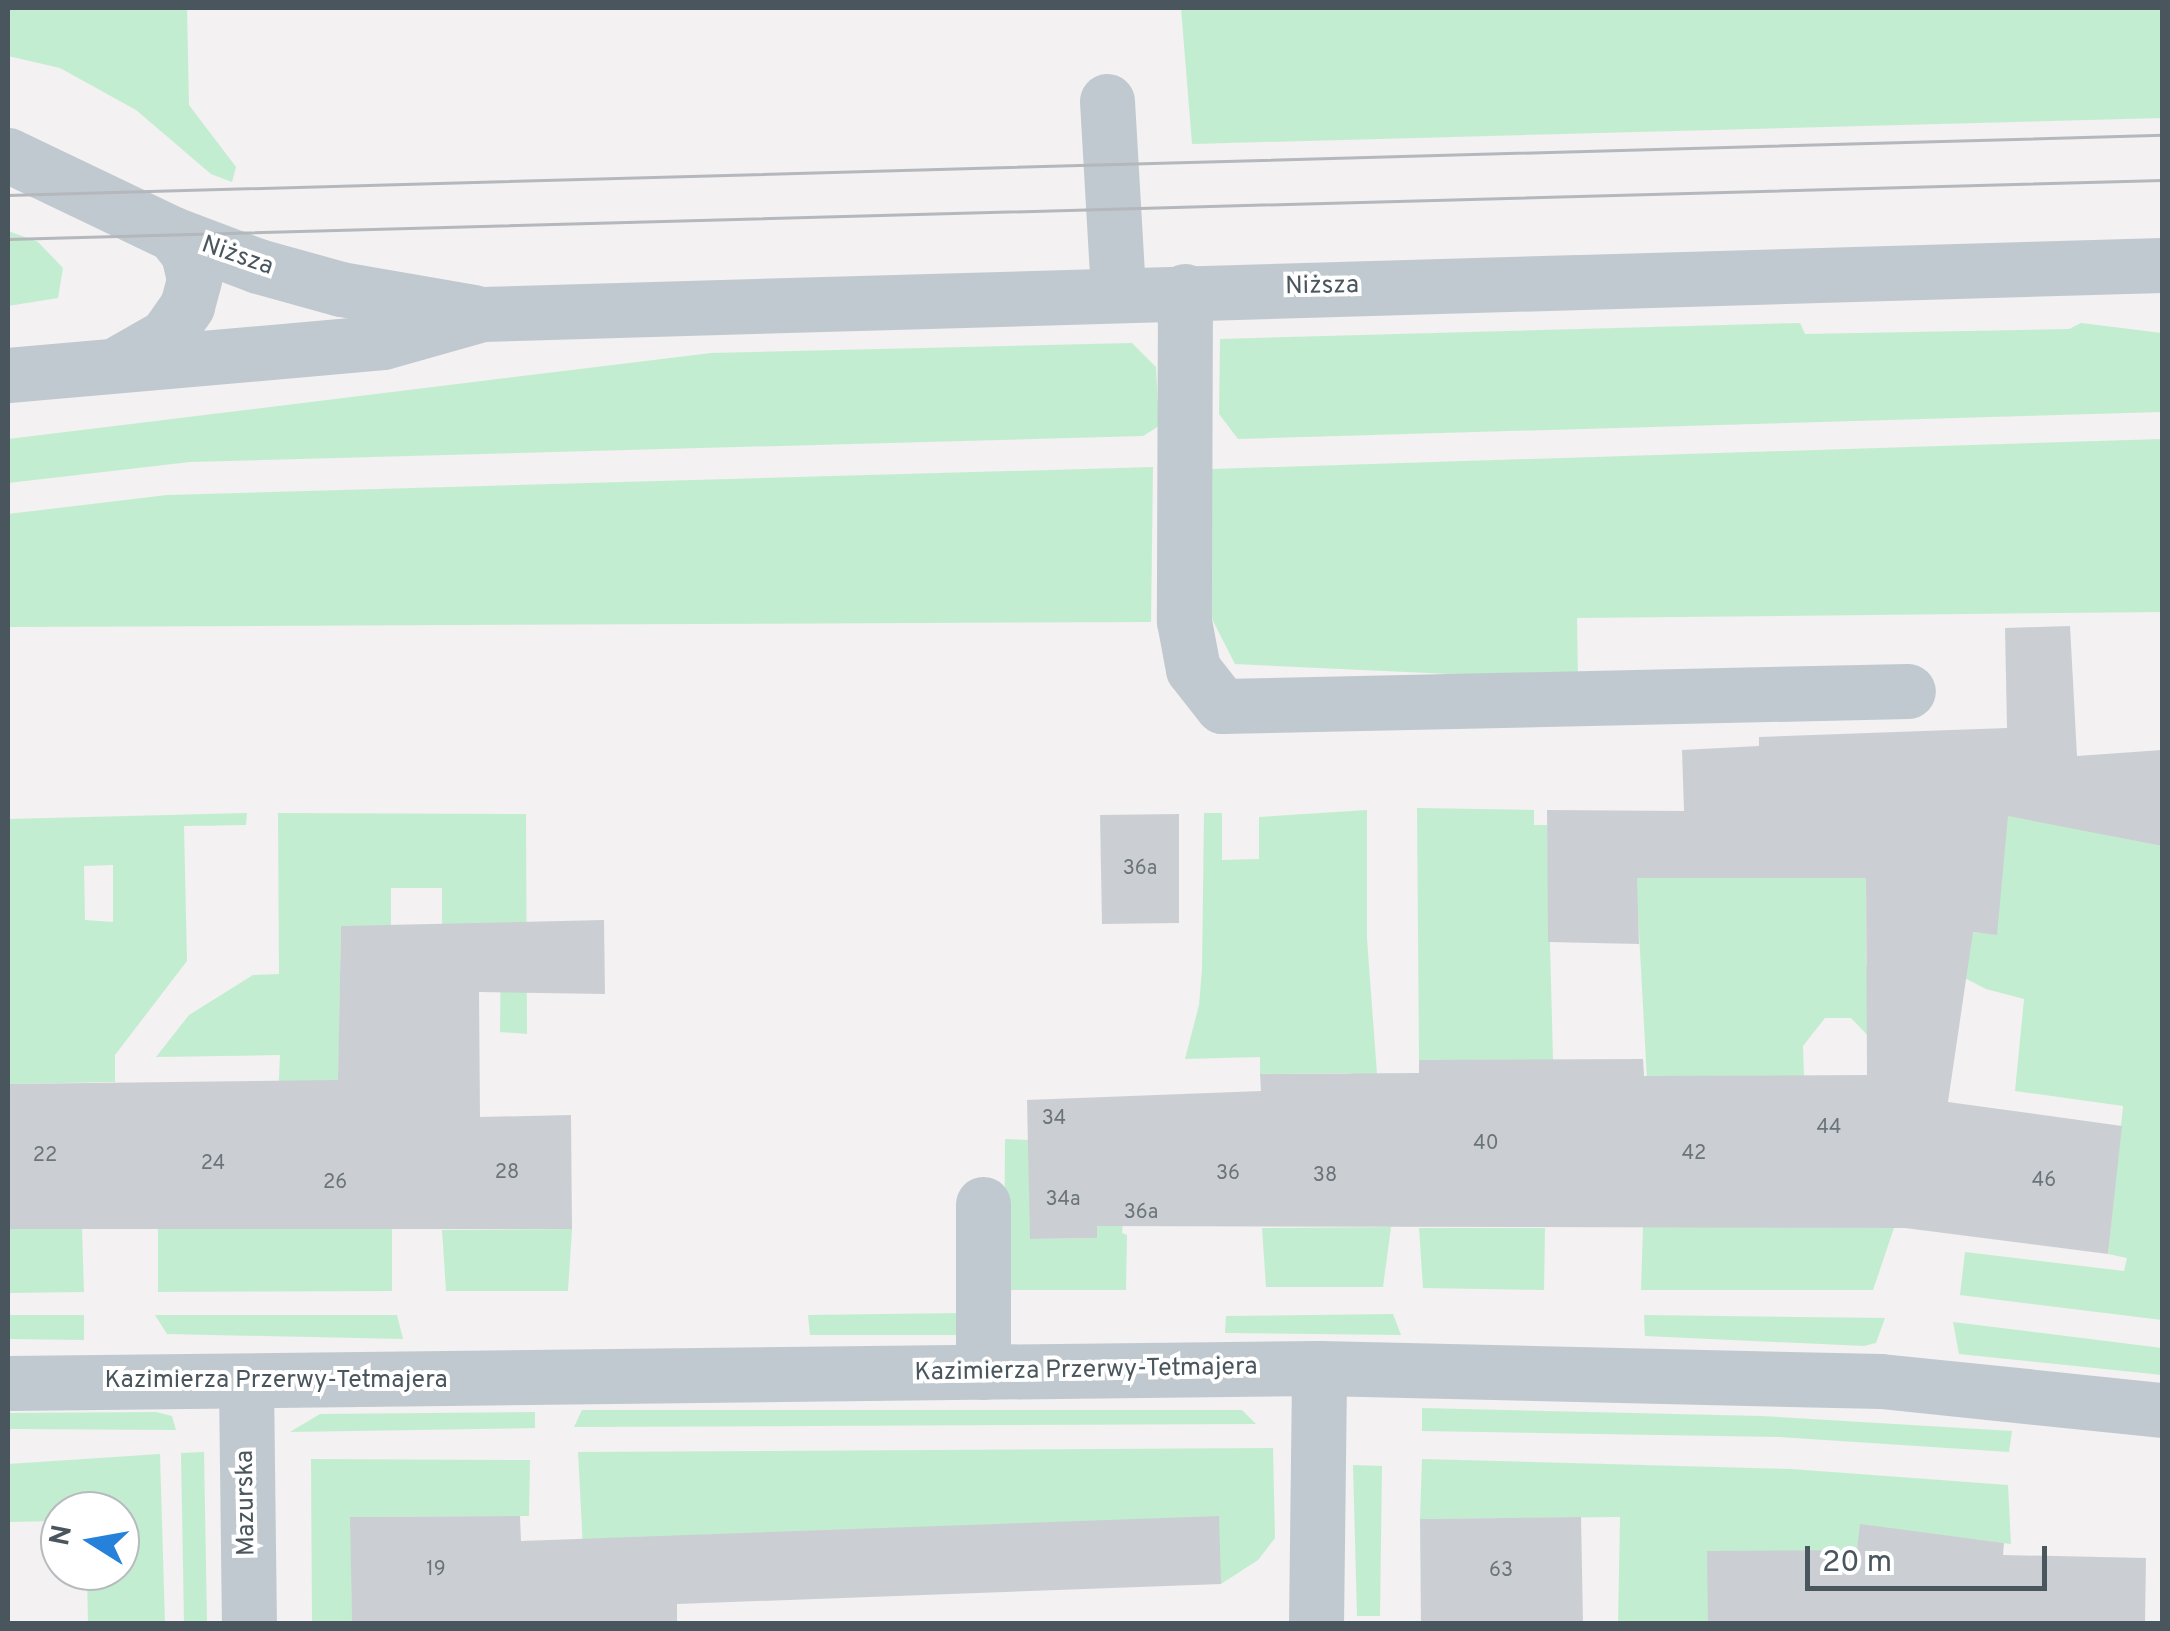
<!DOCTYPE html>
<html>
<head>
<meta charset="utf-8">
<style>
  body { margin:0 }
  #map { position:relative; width:2170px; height:1631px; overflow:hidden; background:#f3f1f1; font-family:Overpass,sans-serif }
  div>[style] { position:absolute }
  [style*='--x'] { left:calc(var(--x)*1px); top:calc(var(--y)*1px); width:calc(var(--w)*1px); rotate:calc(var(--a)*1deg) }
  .green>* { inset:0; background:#c3edd0 }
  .building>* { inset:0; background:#cbcfd3 }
  .minor>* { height:55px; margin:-27.5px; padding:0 27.5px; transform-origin:27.5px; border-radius:27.5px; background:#c0c9cf }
  .tram>* { height:2.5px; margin:-1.25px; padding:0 1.25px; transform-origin:1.25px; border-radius:1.25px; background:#b4b7bb }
  span { translate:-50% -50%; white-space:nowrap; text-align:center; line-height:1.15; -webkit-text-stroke:8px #fff; paint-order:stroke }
  .number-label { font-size:20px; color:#6a747a }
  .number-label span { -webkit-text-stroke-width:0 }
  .street-label { font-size:25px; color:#4a565d }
  .frame { position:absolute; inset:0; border:10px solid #4a565d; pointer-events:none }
  .north { position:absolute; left:40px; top:1491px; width:100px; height:100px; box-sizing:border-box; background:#fff; border:2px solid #b7bbbe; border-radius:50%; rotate:281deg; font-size:28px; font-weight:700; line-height:40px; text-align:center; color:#4a565d }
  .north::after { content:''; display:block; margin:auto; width:35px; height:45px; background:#2581d9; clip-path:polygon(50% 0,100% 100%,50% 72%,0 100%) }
  .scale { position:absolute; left:1805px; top:1546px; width:242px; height:45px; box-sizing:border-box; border:5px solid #4a565d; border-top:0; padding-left:12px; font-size:30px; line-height:35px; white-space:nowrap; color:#4a565d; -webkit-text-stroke:8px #fff; paint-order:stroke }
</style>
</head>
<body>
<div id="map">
  <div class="green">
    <div style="clip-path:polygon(8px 8px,187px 8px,189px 105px,236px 167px,232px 182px,211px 174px,136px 110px,60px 68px,8px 56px)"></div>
    <div style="clip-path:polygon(1181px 8px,2162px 8px,2162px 118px,1192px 144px)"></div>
    <div style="clip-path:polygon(8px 231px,38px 242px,63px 268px,58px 298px,8px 306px)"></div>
    <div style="clip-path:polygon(1800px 323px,1805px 334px,2069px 329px,2081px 323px,2162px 333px,2162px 412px,1238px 439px,1219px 414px,1220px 339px)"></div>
    <div style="clip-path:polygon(1132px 343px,1156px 367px,1159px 426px,1143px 436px,190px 462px,8px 483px,8px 439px,711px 353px)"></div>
    <div style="clip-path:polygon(2162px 439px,2162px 612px,1577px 618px,1578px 680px,1235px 664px,1213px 621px,1204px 588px,1212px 469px)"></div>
    <div style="clip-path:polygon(1153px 467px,1151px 622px,8px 627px,8px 514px,167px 495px)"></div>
    <div style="clip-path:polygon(1417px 808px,1534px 810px,1534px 825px,1547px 825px,1553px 1060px,1419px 1060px)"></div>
    <div style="clip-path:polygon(1972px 808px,2162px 846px,2162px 1320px,1960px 1295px,1965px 1252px,2124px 1271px,2127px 1258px,2108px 1254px,2123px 1106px,2015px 1091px,2024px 999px,1986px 989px,1955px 973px,1959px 931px,1997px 934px)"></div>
    <div style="clip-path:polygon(1367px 810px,1367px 939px,1378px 1087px,1350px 1073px,1260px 1074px,1260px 1057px,1185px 1059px,1199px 1005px,1202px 969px,1204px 813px,1222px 813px,1222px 860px,1259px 859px,1259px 817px)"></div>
    <div style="clip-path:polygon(1608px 812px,1866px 878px,1866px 966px,1881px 968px,1874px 1042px,1851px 1018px,1825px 1018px,1803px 1046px,1804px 1076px,1647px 1080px,1638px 914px)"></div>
    <div style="clip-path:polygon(evenodd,247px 813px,246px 825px,184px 826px,187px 961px,115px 1055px,115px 1082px,8px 1084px,8px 819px,247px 813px,113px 865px,113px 922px,85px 920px,84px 866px,113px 865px)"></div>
    <div style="clip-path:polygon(278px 813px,526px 814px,527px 1034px,500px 1032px,501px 945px,442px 946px,442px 888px,391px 888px,391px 926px,341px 927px,338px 1100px,278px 1101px,280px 1055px,156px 1057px,189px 1015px,253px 975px,279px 974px)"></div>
    <div style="clip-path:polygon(1005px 1139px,1031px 1140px,1030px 1239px,1097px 1238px,1096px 1161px,1123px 1220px,1122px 1233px,1127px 1235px,1126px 1290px,1004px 1290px)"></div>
    <div style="clip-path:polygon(1643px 1226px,1894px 1228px,1873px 1290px,1641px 1290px)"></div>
    <div style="clip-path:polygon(1391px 1227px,1383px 1287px,1266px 1287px,1262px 1228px)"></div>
    <div style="clip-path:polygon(158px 1228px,392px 1228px,392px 1291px,158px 1292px)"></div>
    <div style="clip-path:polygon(1419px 1228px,1545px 1228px,1544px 1290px,1423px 1288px)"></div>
    <div style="clip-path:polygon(8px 1229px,82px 1229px,84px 1292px,8px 1293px)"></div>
    <div style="clip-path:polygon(572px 1229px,568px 1291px,446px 1291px,442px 1230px)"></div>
    <div style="clip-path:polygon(961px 1313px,963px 1335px,810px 1335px,808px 1315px)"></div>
    <div style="clip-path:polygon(1393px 1314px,1401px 1335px,1225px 1333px,1226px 1316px)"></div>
    <div style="clip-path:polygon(8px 1315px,84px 1315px,84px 1340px,8px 1339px)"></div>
    <div style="clip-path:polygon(155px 1315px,397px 1315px,403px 1339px,167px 1334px)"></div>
    <div style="clip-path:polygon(1644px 1315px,1885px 1318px,1876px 1343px,1864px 1346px,1645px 1336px)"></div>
    <div style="clip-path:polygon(1953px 1322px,2162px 1348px,2162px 1375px,1959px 1354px)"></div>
    <div style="clip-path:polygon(1422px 1408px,1762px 1416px,2012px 1431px,2009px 1452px,1779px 1437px,1422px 1431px)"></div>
    <div style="clip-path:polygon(582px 1410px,1242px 1410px,1256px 1424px,574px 1427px)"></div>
    <div style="clip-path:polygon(156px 1412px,172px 1416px,176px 1430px,8px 1429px,8px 1413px)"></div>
    <div style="clip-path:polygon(535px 1412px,535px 1428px,290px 1432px,320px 1414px)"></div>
    <div style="clip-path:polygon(1273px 1448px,1275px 1538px,1258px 1560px,1221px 1584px,585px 1587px,578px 1452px)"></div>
    <div style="clip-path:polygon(204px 1452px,207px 1623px,184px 1623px,181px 1453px)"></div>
    <div style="clip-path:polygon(160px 1454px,165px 1623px,88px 1623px,87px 1571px,120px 1571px,120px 1511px,60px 1511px,60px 1521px,8px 1522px,8px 1464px)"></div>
    <div style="clip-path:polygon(311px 1459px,530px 1460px,529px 1516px,351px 1517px,352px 1623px,312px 1623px)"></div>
    <div style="clip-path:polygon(1422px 1459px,1791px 1469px,2008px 1485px,2011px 1544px,1861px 1525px,1852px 1586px,1785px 1621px,1618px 1624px,1620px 1517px,1420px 1519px)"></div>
    <div style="clip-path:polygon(1353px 1465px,1382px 1466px,1380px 1616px,1357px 1616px)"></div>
  </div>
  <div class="building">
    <div style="clip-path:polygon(2070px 626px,2077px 756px,2162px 750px,2162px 846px,2008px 816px,1997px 935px,1973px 932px,1948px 1102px,2122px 1126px,2108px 1254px,1905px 1228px,1097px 1226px,1097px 1238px,1030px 1239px,1027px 1100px,1261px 1091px,1260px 1074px,1419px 1073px,1419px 1060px,1643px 1059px,1644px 1076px,1867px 1075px,1866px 878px,1637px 878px,1639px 944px,1548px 942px,1547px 810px,1684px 811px,1682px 750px,1759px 746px,1759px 737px,2007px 728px,2005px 628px)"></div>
    <div style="clip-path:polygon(1179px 814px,1179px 923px,1102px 924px,1100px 815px)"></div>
    <div style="clip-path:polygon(604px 920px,605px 994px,479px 992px,480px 1117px,571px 1115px,572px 1229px,8px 1229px,8px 1084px,338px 1080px,341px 926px)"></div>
    <div style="clip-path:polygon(520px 1516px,521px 1541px,1219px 1516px,1221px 1584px,677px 1604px,677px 1624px,352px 1624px,350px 1517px)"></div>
    <div style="clip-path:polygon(1581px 1517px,1583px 1623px,1421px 1624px,1420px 1519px)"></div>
    <div style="clip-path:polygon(1860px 1524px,2004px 1543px,2003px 1555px,2146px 1558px,2145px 1624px,1708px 1624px,1707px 1551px,1857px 1550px)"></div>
  </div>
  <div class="minor">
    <div style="--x:1107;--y:101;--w:192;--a:86.7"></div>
    <div style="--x:8;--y:155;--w:183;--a:25.6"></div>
    <div style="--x:173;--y:234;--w:91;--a:20.6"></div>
    <div style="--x:258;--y:266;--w:86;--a:15.5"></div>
    <div style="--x:341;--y:289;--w:135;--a:9.8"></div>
    <div style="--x:1185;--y:291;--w:330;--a:90.2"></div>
    <div style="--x:1184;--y:621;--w:49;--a:79.4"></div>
    <div style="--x:1193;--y:669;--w:47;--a:51.9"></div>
    <div style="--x:1222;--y:706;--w:686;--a:-1.25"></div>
    <div style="--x:117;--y:364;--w:56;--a:-29.7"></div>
    <div style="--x:166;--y:336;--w:37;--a:-55"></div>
    <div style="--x:187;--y:306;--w:28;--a:-75"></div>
    <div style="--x:194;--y:279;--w:27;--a:-103"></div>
    <div style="--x:188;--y:253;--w:24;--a:-128"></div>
    <div style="--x:8;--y:375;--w:376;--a:-5"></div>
    <div style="--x:383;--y:342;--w:103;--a:-15.8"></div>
    <div style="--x:482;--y:314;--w:1681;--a:-1.67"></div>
    <div style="--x:983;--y:1204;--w:168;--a:90"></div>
    <div style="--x:8;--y:1383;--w:1311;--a:-0.66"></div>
    <div style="--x:1319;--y:1368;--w:562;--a:1.33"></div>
    <div style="--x:1881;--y:1381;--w:282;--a:5.9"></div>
    <div style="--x:246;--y:1383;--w:241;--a:89.3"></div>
    <div style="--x:1316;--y:1624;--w:256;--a:-89.3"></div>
  </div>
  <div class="tram">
    <div style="--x:8;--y:195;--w:2155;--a:-1.6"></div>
    <div style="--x:8;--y:239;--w:2155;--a:-1.57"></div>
  </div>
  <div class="number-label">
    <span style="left:1140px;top:869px">36a</span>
    <span style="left:1054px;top:1119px">34</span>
    <span style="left:1829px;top:1128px">44</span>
    <span style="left:1486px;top:1144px">40</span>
    <span style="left:1694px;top:1154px">42</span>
    <span style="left:45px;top:1156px">22</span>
    <span style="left:213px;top:1164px">24</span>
    <span style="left:507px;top:1173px">28</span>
    <span style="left:1228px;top:1174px">36</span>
    <span style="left:1325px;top:1176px">38</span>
    <span style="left:2044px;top:1181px">46</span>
    <span style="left:335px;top:1183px">26</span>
    <span style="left:1063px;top:1200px">34a</span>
    <span style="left:1141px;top:1213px">36a</span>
    <span style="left:436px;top:1570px">19</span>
    <span style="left:1501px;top:1571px">63</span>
  </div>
  <div class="street-label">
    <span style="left:237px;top:257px;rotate:19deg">Niższa</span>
    <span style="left:1322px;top:287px;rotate:-1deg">Niższa</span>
    <span style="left:1086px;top:1371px;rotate:-1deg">Kazimierza Przerwy-Tetmajera</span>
    <span style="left:276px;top:1381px">Kazimierza Przerwy-Tetmajera</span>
    <span style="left:247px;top:1503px;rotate:-91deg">Mazurska</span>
  </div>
  <div class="frame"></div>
  <div class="north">N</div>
  <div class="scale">20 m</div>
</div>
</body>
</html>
